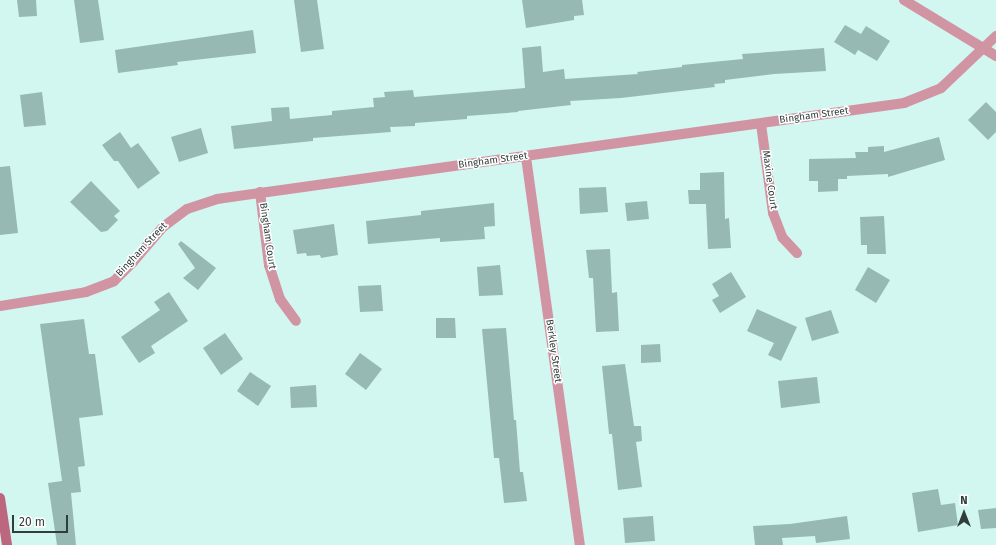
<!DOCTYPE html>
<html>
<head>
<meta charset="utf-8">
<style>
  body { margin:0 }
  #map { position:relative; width:996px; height:545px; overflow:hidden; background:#d2f6f0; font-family:"Fira Sans",sans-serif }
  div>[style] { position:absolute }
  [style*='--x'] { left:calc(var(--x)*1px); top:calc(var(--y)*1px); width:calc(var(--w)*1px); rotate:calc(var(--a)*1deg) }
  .building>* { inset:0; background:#97b9b4 }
  .minor>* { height:10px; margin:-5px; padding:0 5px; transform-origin:5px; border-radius:5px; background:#d094a2 }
  .secondary>* { height:10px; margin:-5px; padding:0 5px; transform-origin:5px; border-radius:5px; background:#bd677e }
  span { translate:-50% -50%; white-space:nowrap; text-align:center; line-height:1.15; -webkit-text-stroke:3px #fff; paint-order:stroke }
  .street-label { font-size:10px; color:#2f3d3b }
  .north { position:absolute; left:944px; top:493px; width:40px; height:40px; -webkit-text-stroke:3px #fff; paint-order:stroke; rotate:0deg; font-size:11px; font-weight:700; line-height:16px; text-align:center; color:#2f3d3b }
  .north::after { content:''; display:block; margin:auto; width:14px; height:18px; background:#2f3d3b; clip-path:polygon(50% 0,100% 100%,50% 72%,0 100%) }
  .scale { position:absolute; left:12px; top:515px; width:56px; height:18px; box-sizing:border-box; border:2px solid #2f3d3b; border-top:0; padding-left:5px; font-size:12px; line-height:14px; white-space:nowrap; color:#2f3d3b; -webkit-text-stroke:3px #fff; paint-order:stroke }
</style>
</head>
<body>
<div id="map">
  <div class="building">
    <div style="clip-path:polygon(17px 0,36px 0,37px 16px,19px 17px)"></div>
    <div style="clip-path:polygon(74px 0,98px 0,104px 40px,80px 43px)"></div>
    <div style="clip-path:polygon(294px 0,317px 0,324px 49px,301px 52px)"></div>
    <div style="clip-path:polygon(522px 0,582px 0,584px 15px,574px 16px,574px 20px,526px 28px)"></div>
    <div style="clip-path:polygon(845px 25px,861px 34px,866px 26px,890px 41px,877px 61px,858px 50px,855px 55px,834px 42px)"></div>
    <div style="clip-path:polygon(253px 30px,256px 53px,177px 62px,178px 65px,118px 73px,115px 50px)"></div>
    <div style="clip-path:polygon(541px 46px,543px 72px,564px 69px,565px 79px,638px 74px,637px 72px,682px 67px,682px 65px,743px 59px,742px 54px,824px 48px,826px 71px,774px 74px,725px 80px,725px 83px,714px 84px,715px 87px,621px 98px,570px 101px,571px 105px,518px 111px,518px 112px,467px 116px,467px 119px,415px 123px,415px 126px,390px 127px,391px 132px,313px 138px,313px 141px,234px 149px,231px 126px,272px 121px,271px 108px,289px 107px,290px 119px,332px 115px,332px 111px,374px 107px,373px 98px,385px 97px,384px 92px,413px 90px,414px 97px,525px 88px,522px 48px)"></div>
    <div style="clip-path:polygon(42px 92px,46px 125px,24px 127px,20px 95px)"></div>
    <div style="clip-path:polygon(986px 102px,996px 112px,996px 132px,988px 140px,968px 120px)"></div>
    <div style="clip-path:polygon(201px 128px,208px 153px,179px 162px,171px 137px)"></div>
    <div style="clip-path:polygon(120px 132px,131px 148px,138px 143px,160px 173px,138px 189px,118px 161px,114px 161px,102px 145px)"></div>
    <div style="clip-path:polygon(939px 137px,945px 160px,888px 177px,888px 174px,847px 176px,847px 179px,838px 179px,838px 191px,818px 192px,818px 181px,809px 181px,809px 159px,856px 158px,855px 152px,868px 152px,868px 147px,884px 146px,884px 152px)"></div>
    <div style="clip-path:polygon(10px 166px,18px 233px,0 235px,0 167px)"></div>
    <div style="clip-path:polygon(724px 172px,725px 219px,729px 218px,731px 248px,708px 249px,706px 204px,689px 204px,688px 190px,700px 190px,700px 173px)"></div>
    <div style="clip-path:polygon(91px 181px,120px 211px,114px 216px,118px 220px,107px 231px,101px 232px,70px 202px)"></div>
    <div style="clip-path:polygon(606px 187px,608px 212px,580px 214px,579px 188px)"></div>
    <div style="clip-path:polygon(647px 201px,649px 219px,627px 221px,625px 203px)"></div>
    <div style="clip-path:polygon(494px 203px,495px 226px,484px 227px,485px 239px,440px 242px,440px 238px,368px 244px,366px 221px,421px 215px,421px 211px)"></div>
    <div style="clip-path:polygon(884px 216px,886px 254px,867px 254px,867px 245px,861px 245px,860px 217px)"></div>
    <div style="clip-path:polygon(334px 224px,338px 255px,321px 258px,320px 255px,307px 256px,306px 253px,297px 254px,293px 230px)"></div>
    <div style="clip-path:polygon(181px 241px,216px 268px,198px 290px,183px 278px,195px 268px,178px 244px)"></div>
    <div style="clip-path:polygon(610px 249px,612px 293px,617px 292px,619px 331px,596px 332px,593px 278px,589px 278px,586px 250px)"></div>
    <div style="clip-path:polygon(500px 265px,503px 295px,479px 296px,477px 267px)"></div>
    <div style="clip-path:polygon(868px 267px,890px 280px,876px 303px,855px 290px)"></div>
    <div style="clip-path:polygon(731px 272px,746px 297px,720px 313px,712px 300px,719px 296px,712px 284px)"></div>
    <div style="clip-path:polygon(381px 285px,383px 311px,360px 312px,358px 286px)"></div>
    <div style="clip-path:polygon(169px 292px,188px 321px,151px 346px,155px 353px,139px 363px,121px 337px,160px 310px,154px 302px)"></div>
    <div style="clip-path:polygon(757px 309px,797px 327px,781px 361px,768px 355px,774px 343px,747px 331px)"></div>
    <div style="clip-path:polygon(831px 310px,839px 333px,812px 341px,805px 318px)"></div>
    <div style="clip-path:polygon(436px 318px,455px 318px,456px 338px,436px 338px)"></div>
    <div style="clip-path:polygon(84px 319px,89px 354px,95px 354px,103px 415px,79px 418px,85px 466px,78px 467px,81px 492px,71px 493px,76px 545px,57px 545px,48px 483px,62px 481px,40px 324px)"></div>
    <div style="clip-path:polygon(506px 328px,514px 420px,516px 420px,520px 472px,523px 472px,527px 501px,504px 503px,499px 458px,494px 458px,482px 329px)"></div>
    <div style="clip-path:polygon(225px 333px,243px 359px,221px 375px,203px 348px)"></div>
    <div style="clip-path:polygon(660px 344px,661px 362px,641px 363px,641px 345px)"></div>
    <div style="clip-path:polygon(360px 353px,382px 369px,366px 390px,345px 374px)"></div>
    <div style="clip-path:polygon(625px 364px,634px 426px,641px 426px,642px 441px,636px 442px,642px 487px,618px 490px,612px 434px,609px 434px,602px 366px)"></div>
    <div style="clip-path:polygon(250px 372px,271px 386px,258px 406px,237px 391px)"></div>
    <div style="clip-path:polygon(817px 377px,820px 403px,781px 408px,778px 381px)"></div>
    <div style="clip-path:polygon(316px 385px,317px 407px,291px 408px,290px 387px)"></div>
    <div style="clip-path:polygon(938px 489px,941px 505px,955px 503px,958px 525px,918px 532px,912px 493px)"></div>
    <div style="clip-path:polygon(996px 508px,996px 528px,981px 529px,978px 510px)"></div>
    <div style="clip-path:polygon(653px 516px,655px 541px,625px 543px,623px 518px)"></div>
    <div style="clip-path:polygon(847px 516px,850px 539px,816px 543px,815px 536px,782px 538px,783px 545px,755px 545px,753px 526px,790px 524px)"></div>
  </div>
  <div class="minor">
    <div style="--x:904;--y:0;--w:108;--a:31.3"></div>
    <div style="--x:761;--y:124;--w:90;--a:82.3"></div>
    <div style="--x:773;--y:213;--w:26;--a:69"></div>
    <div style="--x:782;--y:237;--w:22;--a:47"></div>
    <div style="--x:526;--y:157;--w:392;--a:82.1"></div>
    <div style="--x:260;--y:192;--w:74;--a:83"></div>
    <div style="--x:269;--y:265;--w:36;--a:72"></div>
    <div style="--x:280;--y:299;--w:27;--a:54"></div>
    <div style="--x:0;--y:306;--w:87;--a:-9.2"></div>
    <div style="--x:86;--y:292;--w:30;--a:-21"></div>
    <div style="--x:114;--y:281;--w:27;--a:-45"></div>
    <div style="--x:133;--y:262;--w:46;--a:-49.4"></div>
    <div style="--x:163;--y:227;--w:30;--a:-37"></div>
    <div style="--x:187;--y:209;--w:32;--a:-18"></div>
    <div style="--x:217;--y:199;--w:694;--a:-7.95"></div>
    <div style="--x:904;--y:103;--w:40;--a:-22"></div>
    <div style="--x:941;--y:88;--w:76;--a:-43.4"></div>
  </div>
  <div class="secondary">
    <div style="--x:0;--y:498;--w:48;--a:81.5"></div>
  </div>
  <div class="street-label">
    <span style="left:814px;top:116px;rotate:-8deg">Bingham Street</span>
    <span style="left:493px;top:161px;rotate:-8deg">Bingham Street</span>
    <span style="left:769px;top:180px;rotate:82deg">Maxine Court</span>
    <span style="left:267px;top:236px;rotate:82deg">Bingham Court</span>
    <span style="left:142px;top:250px;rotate:-47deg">Bingham Street</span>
    <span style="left:553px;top:351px;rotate:82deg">Berkley Street</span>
  </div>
  <div class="north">N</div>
  <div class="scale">20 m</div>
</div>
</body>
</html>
